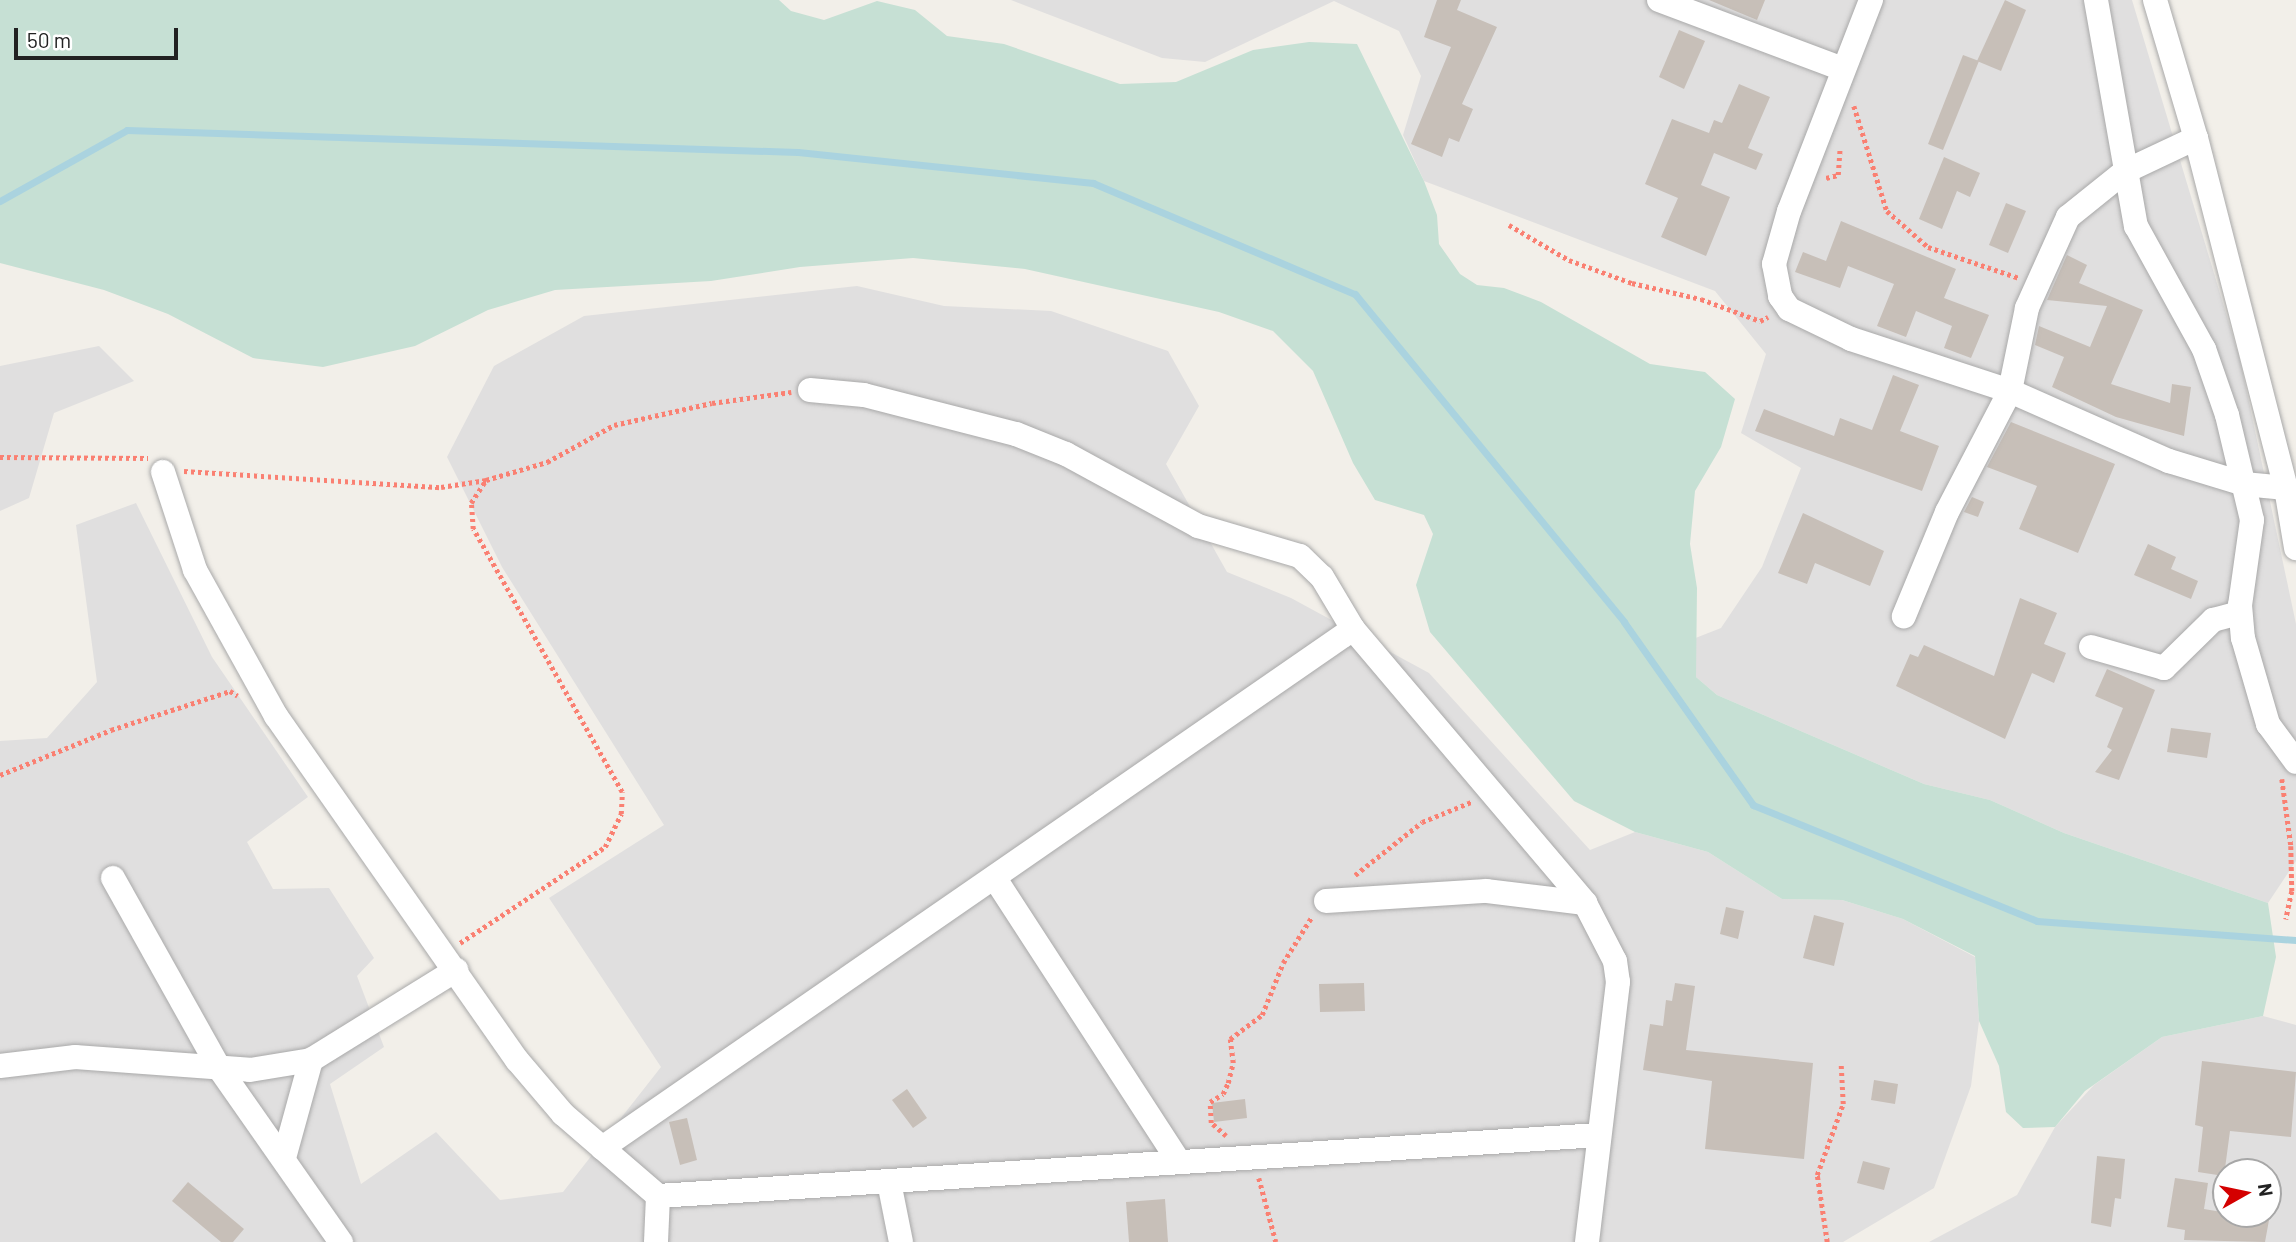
<!DOCTYPE html>
<html>
<head>
<meta charset="utf-8">
<style>
  body { margin:0 }
  #map { position:relative; width:2296px; height:1242px; overflow:hidden; background:#f2efe9; font-family:Barlow,sans-serif }
  div>[style] { position:absolute }
  [style*='--x'] { left:calc(var(--x)*1px); top:calc(var(--y)*1px); width:calc(var(--w)*1px); rotate:calc(var(--a)*1deg) }
  .residential>* { inset:0; background:#e0dfdf }
  .wetland>* { inset:0; background:#c6e0d4 }
  .stream>* { height:7px; margin:-3.5px; padding:0 3.5px; transform-origin:3.5px; border-radius:3.5px; background:#aad3df }
  .building>* { inset:0; background:#c7bfb8 }
  .path>* { height:4.5px; margin-top:-2.25px; transform-origin:0; background:repeating-linear-gradient(90deg,#fa8072 0 3.5px,transparent 0 7px) }
  .roads { filter:drop-shadow(0 0 2px #a9a9a9) drop-shadow(0 0 2px #a9a9a9) }
  .minor>* { height:24px; margin:-12px; padding:0 12px; transform-origin:12px; border-radius:12px; background:#fff }
  span { translate:-50% -50%; white-space:nowrap; text-align:center; line-height:1.15; -webkit-text-stroke:5px #fff; paint-order:stroke }
  .north { position:absolute; left:2212px; top:1158px; width:70px; height:70px; box-sizing:border-box; background:#fff; border:2px solid #a7a7a7; border-radius:50%; rotate:81deg; font-size:19px; font-weight:700; line-height:28px; text-align:center; color:#222 }
  .north::after { content:''; display:block; margin:auto; width:24px; height:32px; background:#d40000; clip-path:polygon(50% 0,100% 100%,50% 72%,0 100%) }
  .scale { position:absolute; left:14px; top:28px; width:164px; height:32px; box-sizing:border-box; border:4px solid #222; border-top:0; padding-left:9px; font-size:21px; line-height:24px; white-space:nowrap; color:#222; -webkit-text-stroke:5px #fff; paint-order:stroke }
</style>
</head>
<body>
<div id="map">
  <div class="residential">
    <div style="clip-path:polygon(1011px 0,2132px 0,2240px 360px,2296px 624px,2296px 861px,2268px 903px,2064px 833px,1990px 800px,1924px 784px,1717px 695px,1696px 677px,1693px 639px,1721px 628px,1762px 567px,1801px 468px,1741px 433px,1766px 354px,1715px 291px,1424px 181px,1403px 135px,1421px 76px,1399px 31px,1334px 1px,1205px 62px,1162px 58px)"></div>
    <div style="clip-path:polygon(857px 286px,944px 306px,1051px 311px,1168px 351px,1199px 406px,1166px 464px,1227px 572px,1291px 598px,1429px 673px,1590px 850px,1635px 832px,1708px 852px,1782px 899px,1842px 900px,1903px 919px,1975px 957px,1979px 1021px,1971px 1086px,1934px 1188px,1843px 1242px,0 1242px,0 741px,47px 738px,97px 682px,76px 525px,136px 503px,212px 657px,308px 797px,247px 842px,273px 889px,329px 888px,374px 958px,357px 976px,384px 1047px,330px 1084px,361px 1184px,436px 1132px,500px 1200px,563px 1192px,661px 1067px,549px 898px,664px 825px,502px 567px,447px 457px,494px 366px,584px 316px)"></div>
    <div style="clip-path:polygon(99px 346px,134px 381px,54px 413px,29px 498px,0 511px,0 366px)"></div>
    <div style="clip-path:polygon(evenodd,2263px 1016px,2296px 1025px,2296px 1242px,1929px 1242px,2017px 1195px,2055px 1127px,2094px 1085px,2162px 1037px,2263px 1016px,2226px 1172px,2268px 1172px,2268px 1214px,2226px 1214px,2226px 1172px)"></div>
  </div>
  <div class="wetland">
    <div style="clip-path:polygon(0 0,779px 0,791px 11px,824px 20px,877px 1px,915px 10px,947px 36px,1004px 44px,1120px 84px,1176px 82px,1253px 50px,1309px 42px,1357px 44px,1424px 181px,1437px 215px,1439px 244px,1460px 274px,1477px 285px,1504px 288px,1541px 302px,1650px 364px,1705px 372px,1735px 399px,1721px 447px,1695px 491px,1690px 544px,1697px 588px,1696px 677px,1717px 695px,1924px 784px,1990px 800px,2064px 833px,2268px 903px,2276px 957px,2263px 1016px,2162px 1037px,2085px 1091px,2055px 1127px,2023px 1128px,2006px 1112px,1999px 1066px,1979px 1021px,1975px 956px,1903px 919px,1842px 900px,1782px 899px,1708px 852px,1635px 832px,1574px 801px,1430px 632px,1416px 585px,1433px 534px,1424px 515px,1375px 500px,1353px 463px,1313px 371px,1273px 331px,1219px 312px,1025px 269px,913px 258px,800px 267px,711px 281px,555px 290px,488px 310px,415px 346px,323px 367px,253px 358px,168px 314px,104px 290px,0 263px)"></div>
  </div>
  <div class="stream">
    <div style="--x:0;--y:201;--w:145;--a:-29.2"></div>
    <div style="--x:127;--y:130;--w:671;--a:1.88"></div>
    <div style="--x:798;--y:152;--w:297;--a:6"></div>
    <div style="--x:1093;--y:183;--w:285;--a:23"></div>
    <div style="--x:1355;--y:294;--w:424;--a:50.6"></div>
    <div style="--x:1624;--y:622;--w:224;--a:54.8"></div>
    <div style="--x:1753;--y:805;--w:307;--a:22.2"></div>
    <div style="--x:2037;--y:921;--w:260;--a:4.2"></div>
  </div>
  <div class="building">
    <div style="clip-path:polygon(1437px 0,1461px 0,1457px 10px,1497px 27px,1462px 104px,1473px 109px,1459px 142px,1449px 138px,1442px 157px,1411px 144px,1451px 47px,1424px 37px)"></div>
    <div style="clip-path:polygon(1709px 0,1765px 0,1757px 20px)"></div>
    <div style="clip-path:polygon(2005px 0,2026px 10px,2001px 71px,1977px 61px)"></div>
    <div style="clip-path:polygon(1679px 30px,1705px 41px,1684px 89px,1659px 77px)"></div>
    <div style="clip-path:polygon(1963px 55px,1979px 61px,1943px 150px,1928px 144px)"></div>
    <div style="clip-path:polygon(1739px 84px,1770px 97px,1748px 148px,1763px 154px,1756px 170px,1714px 153px,1701px 185px,1730px 197px,1706px 256px,1661px 237px,1678px 198px,1645px 184px,1672px 119px,1709px 133px,1714px 120px,1722px 123px)"></div>
    <div style="clip-path:polygon(1944px 157px,1980px 173px,1970px 197px,1957px 191px,1942px 229px,1919px 219px)"></div>
    <div style="clip-path:polygon(2006px 203px,2026px 211px,2008px 253px,1989px 245px)"></div>
    <div style="clip-path:polygon(1841px 221px,1956px 269px,1944px 298px,1989px 315px,1971px 358px,1944px 348px,1952px 326px,1916px 311px,1906px 337px,1877px 326px,1894px 284px,1848px 266px,1840px 288px,1795px 272px,1803px 252px,1826px 261px)"></div>
    <div style="clip-path:polygon(2067px 255px,2087px 265px,2079px 283px,2143px 310px,2111px 384px,2170px 403px,2172px 384px,2191px 387px,2184px 436px,2116px 417px,2052px 387px,2064px 357px,2035px 345px,2039px 326px,2090px 347px,2107px 306px,2047px 300px)"></div>
    <div style="clip-path:polygon(1893px 375px,1919px 385px,1900px 431px,1939px 446px,1922px 491px,1755px 431px,1764px 409px,1834px 436px,1840px 418px,1872px 430px)"></div>
    <div style="clip-path:polygon(2011px 422px,2115px 464px,2078px 553px,2019px 529px,2037px 486px,1987px 467px)"></div>
    <div style="clip-path:polygon(1972px 497px,1984px 502px,1978px 517px,1964px 512px)"></div>
    <div style="clip-path:polygon(1803px 513px,1884px 551px,1870px 586px,1815px 563px,1807px 584px,1778px 573px)"></div>
    <div style="clip-path:polygon(2148px 544px,2176px 557px,2171px 569px,2198px 581px,2191px 599px,2134px 575px)"></div>
    <div style="clip-path:polygon(2020px 598px,2057px 613px,2044px 644px,2066px 653px,2054px 683px,2032px 673px,2005px 739px,1896px 686px,1910px 654px,1918px 657px,1924px 645px,1994px 676px)"></div>
    <div style="clip-path:polygon(2107px 669px,2155px 690px,2119px 780px,2095px 772px,2112px 750px,2107px 747px,2123px 708px,2095px 696px)"></div>
    <div style="clip-path:polygon(2171px 728px,2211px 733px,2207px 758px,2167px 752px)"></div>
    <div style="clip-path:polygon(1726px 907px,1744px 911px,1738px 939px,1720px 934px)"></div>
    <div style="clip-path:polygon(1814px 915px,1844px 923px,1834px 966px,1803px 958px)"></div>
    <div style="clip-path:polygon(1364px 983px,1365px 1011px,1320px 1012px,1319px 984px)"></div>
    <div style="clip-path:polygon(1675px 983px,1695px 986px,1686px 1050px,1813px 1063px,1804px 1159px,1705px 1149px,1712px 1081px,1643px 1070px,1650px 1024px,1663px 1026px,1666px 1000px,1672px 1001px)"></div>
    <div style="clip-path:polygon(2202px 1061px,2296px 1072px,2291px 1137px,2230px 1131px,2224px 1176px,2198px 1172px,2203px 1127px,2195px 1125px)"></div>
    <div style="clip-path:polygon(1874px 1080px,1898px 1084px,1895px 1104px,1871px 1100px)"></div>
    <div style="clip-path:polygon(907px 1089px,927px 1118px,913px 1128px,892px 1100px)"></div>
    <div style="clip-path:polygon(1245px 1099px,1247px 1118px,1214px 1122px,1212px 1103px)"></div>
    <div style="clip-path:polygon(687px 1118px,697px 1160px,680px 1165px,669px 1122px)"></div>
    <div style="clip-path:polygon(2097px 1156px,2125px 1159px,2121px 1199px,2115px 1198px,2111px 1227px,2091px 1223px)"></div>
    <div style="clip-path:polygon(1863px 1161px,1890px 1168px,1884px 1190px,1857px 1183px)"></div>
    <div style="clip-path:polygon(2175px 1178px,2208px 1183px,2204px 1209px,2269px 1220px,2265px 1242px,2184px 1240px,2185px 1230px,2167px 1227px)"></div>
    <div style="clip-path:polygon(188px 1182px,244px 1229px,233px 1242px,221px 1242px,172px 1201px)"></div>
    <div style="clip-path:polygon(1165px 1199px,1168px 1242px,1129px 1242px,1126px 1202px)"></div>
  </div>
  <div class="path">
    <div style="--x:1854;--y:106;--w:110;--a:72.6"></div>
    <div style="--x:1887;--y:211;--w:55;--a:41.3"></div>
    <div style="--x:1928;--y:247;--w:96;--a:18.8"></div>
    <div style="--x:1826;--y:178;--w:12;--a:-14"></div>
    <div style="--x:1838;--y:175;--w:28;--a:-86"></div>
    <div style="--x:1509;--y:225;--w:69;--a:30.3"></div>
    <div style="--x:1569;--y:260;--w:67;--a:20.1"></div>
    <div style="--x:1632;--y:283;--w:71;--a:13.1"></div>
    <div style="--x:1701;--y:299;--w:63;--a:20.4"></div>
    <div style="--x:1760;--y:321;--w:9;--a:-27"></div>
    <div style="--x:0;--y:457;--w:148;--a:0.4"></div>
    <div style="--x:184;--y:471;--w:257;--a:3.6"></div>
    <div style="--x:441;--y:487;--w:46;--a:-8.8"></div>
    <div style="--x:0;--y:775;--w:120;--a:-22.1"></div>
    <div style="--x:111;--y:730;--w:125;--a:-18.1"></div>
    <div style="--x:230;--y:691;--w:9;--a:32"></div>
    <div style="--x:2282;--y:779;--w:68;--a:82.3"></div>
    <div style="--x:2291;--y:846;--w:45;--a:88.7"></div>
    <div style="--x:2292;--y:891;--w:29;--a:102"></div>
    <div style="--x:1355;--y:875;--w:85;--a:-38.3"></div>
    <div style="--x:1422;--y:822;--w:53;--a:-22.2"></div>
    <div style="--x:460;--y:943;--w:174;--a:-33.5"></div>
    <div style="--x:605;--y:847;--w:37;--a:-64"></div>
    <div style="--x:621;--y:814;--w:22;--a:-87"></div>
    <div style="--x:622;--y:792;--w:302;--a:-119.5"></div>
    <div style="--x:473;--y:529;--w:26;--a:-94"></div>
    <div style="--x:471;--y:503;--w:27;--a:-57"></div>
    <div style="--x:486;--y:480;--w:64;--a:-16.4"></div>
    <div style="--x:547;--y:462;--w:77;--a:-28.9"></div>
    <div style="--x:614;--y:425;--w:100;--a:-12.7"></div>
    <div style="--x:712;--y:403;--w:80;--a:-7.9"></div>
    <div style="--x:1226;--y:1136;--w:20;--a:-139"></div>
    <div style="--x:1211;--y:1123;--w:21;--a:-93"></div>
    <div style="--x:1210;--y:1102;--w:15;--a:-32"></div>
    <div style="--x:1223;--y:1094;--w:12;--a:-66"></div>
    <div style="--x:1228;--y:1083;--w:21;--a:-76"></div>
    <div style="--x:1233;--y:1063;--w:24;--a:-97"></div>
    <div style="--x:1230;--y:1039;--w:40;--a:-37"></div>
    <div style="--x:1262;--y:1015;--w:56;--a:-68"></div>
    <div style="--x:1283;--y:963;--w:53;--a:-58.1"></div>
    <div style="--x:1259;--y:1178;--w:66;--a:75.1"></div>
    <div style="--x:1827;--y:1242;--w:68;--a:-98.5"></div>
    <div style="--x:1817;--y:1175;--w:76;--a:-69.9"></div>
    <div style="--x:1843;--y:1104;--w:39;--a:-93"></div>
  </div>
  <div class="roads">
    <div class="minor">
      <div style="--x:1659;--y:0;--w:197;--a:20.6"></div>
      <div style="--x:1871;--y:0;--w:226;--a:111.2"></div>
      <div style="--x:1789;--y:211;--w:55;--a:105.8"></div>
      <div style="--x:1774;--y:264;--w:33;--a:79"></div>
      <div style="--x:1780;--y:296;--w:16;--a:55"></div>
      <div style="--x:1789;--y:309;--w:69;--a:25.8"></div>
      <div style="--x:1851;--y:339;--w:167;--a:18.1"></div>
      <div style="--x:2010;--y:391;--w:136;--a:117.5"></div>
      <div style="--x:1947;--y:512;--w:113;--a:112.5"></div>
      <div style="--x:2096;--y:0;--w:230;--a:80"></div>
      <div style="--x:2136;--y:226;--w:141;--a:61.1"></div>
      <div style="--x:2204;--y:349;--w:70;--a:70.8"></div>
      <div style="--x:2227;--y:415;--w:108;--a:76.6"></div>
      <div style="--x:2252;--y:520;--w:86;--a:98"></div>
      <div style="--x:2240;--y:605;--w:33;--a:85"></div>
      <div style="--x:2243;--y:638;--w:90;--a:73.8"></div>
      <div style="--x:2268;--y:724;--w:47;--a:53.6"></div>
      <div style="--x:2155;--y:0;--w:144;--a:73.5"></div>
      <div style="--x:2196;--y:138;--w:361;--a:75.6"></div>
      <div style="--x:2286;--y:488;--w:61;--a:80.5"></div>
      <div style="--x:2196;--y:138;--w:80;--a:154.7"></div>
      <div style="--x:2124;--y:172;--w:72;--a:141.2"></div>
      <div style="--x:2068;--y:217;--w:100;--a:114.3"></div>
      <div style="--x:2027;--y:308;--w:85;--a:101.6"></div>
      <div style="--x:2010;--y:391;--w:174;--a:23.8"></div>
      <div style="--x:2169;--y:461;--w:78;--a:17"></div>
      <div style="--x:2244;--y:484;--w:42;--a:5.4"></div>
      <div style="--x:810;--y:390;--w:54;--a:5.3"></div>
      <div style="--x:864;--y:395;--w:157;--a:14.4"></div>
      <div style="--x:1016;--y:434;--w:54;--a:21.8"></div>
      <div style="--x:1066;--y:454;--w:150;--a:28.6"></div>
      <div style="--x:1198;--y:526;--w:106;--a:16.4"></div>
      <div style="--x:1300;--y:556;--w:30;--a:44"></div>
      <div style="--x:1322;--y:577;--w:61;--a:59.2"></div>
      <div style="--x:1353;--y:629;--w:359;--a:49.7"></div>
      <div style="--x:1585;--y:903;--w:65;--a:62.7"></div>
      <div style="--x:1615;--y:961;--w:21;--a:82"></div>
      <div style="--x:1618;--y:982;--w:262;--a:96.8"></div>
      <div style="--x:163;--y:472;--w:103;--a:71.9"></div>
      <div style="--x:195;--y:570;--w:167;--a:61"></div>
      <div style="--x:276;--y:716;--w:420;--a:55"></div>
      <div style="--x:517;--y:1060;--w:71;--a:49.6"></div>
      <div style="--x:563;--y:1114;--w:125;--a:40.8"></div>
      <div style="--x:658;--y:1196;--w:943;--a:-3.71"></div>
      <div style="--x:2091;--y:647;--w:76;--a:16"></div>
      <div style="--x:2164;--y:668;--w:69;--a:-44.4"></div>
      <div style="--x:2213;--y:620;--w:28;--a:-15"></div>
      <div style="--x:113;--y:878;--w:218;--a:60.8"></div>
      <div style="--x:219;--y:1068;--w:213;--a:55"></div>
      <div style="--x:996;--y:880;--w:336;--a:57"></div>
      <div style="--x:1326;--y:901;--w:161;--a:-3.6"></div>
      <div style="--x:1487;--y:891;--w:99;--a:7"></div>
      <div style="--x:0;--y:1066;--w:76;--a:-6.8"></div>
      <div style="--x:75;--y:1057;--w:175;--a:4.2"></div>
      <div style="--x:250;--y:1070;--w:62;--a:-9.3"></div>
      <div style="--x:311;--y:1060;--w:171;--a:-31.8"></div>
      <div style="--x:602;--y:1148;--w:913;--a:-34.65"></div>
      <div style="--x:284;--y:1158;--w:102;--a:-74.6"></div>
      <div style="--x:889;--y:1182;--w:61;--a:78.7"></div>
      <div style="--x:656;--y:1242;--w:46;--a:-87.5"></div>
    </div>
  </div>
  <div class="north">N</div>
  <div class="scale">50 m</div>
</div>
</body>
</html>
